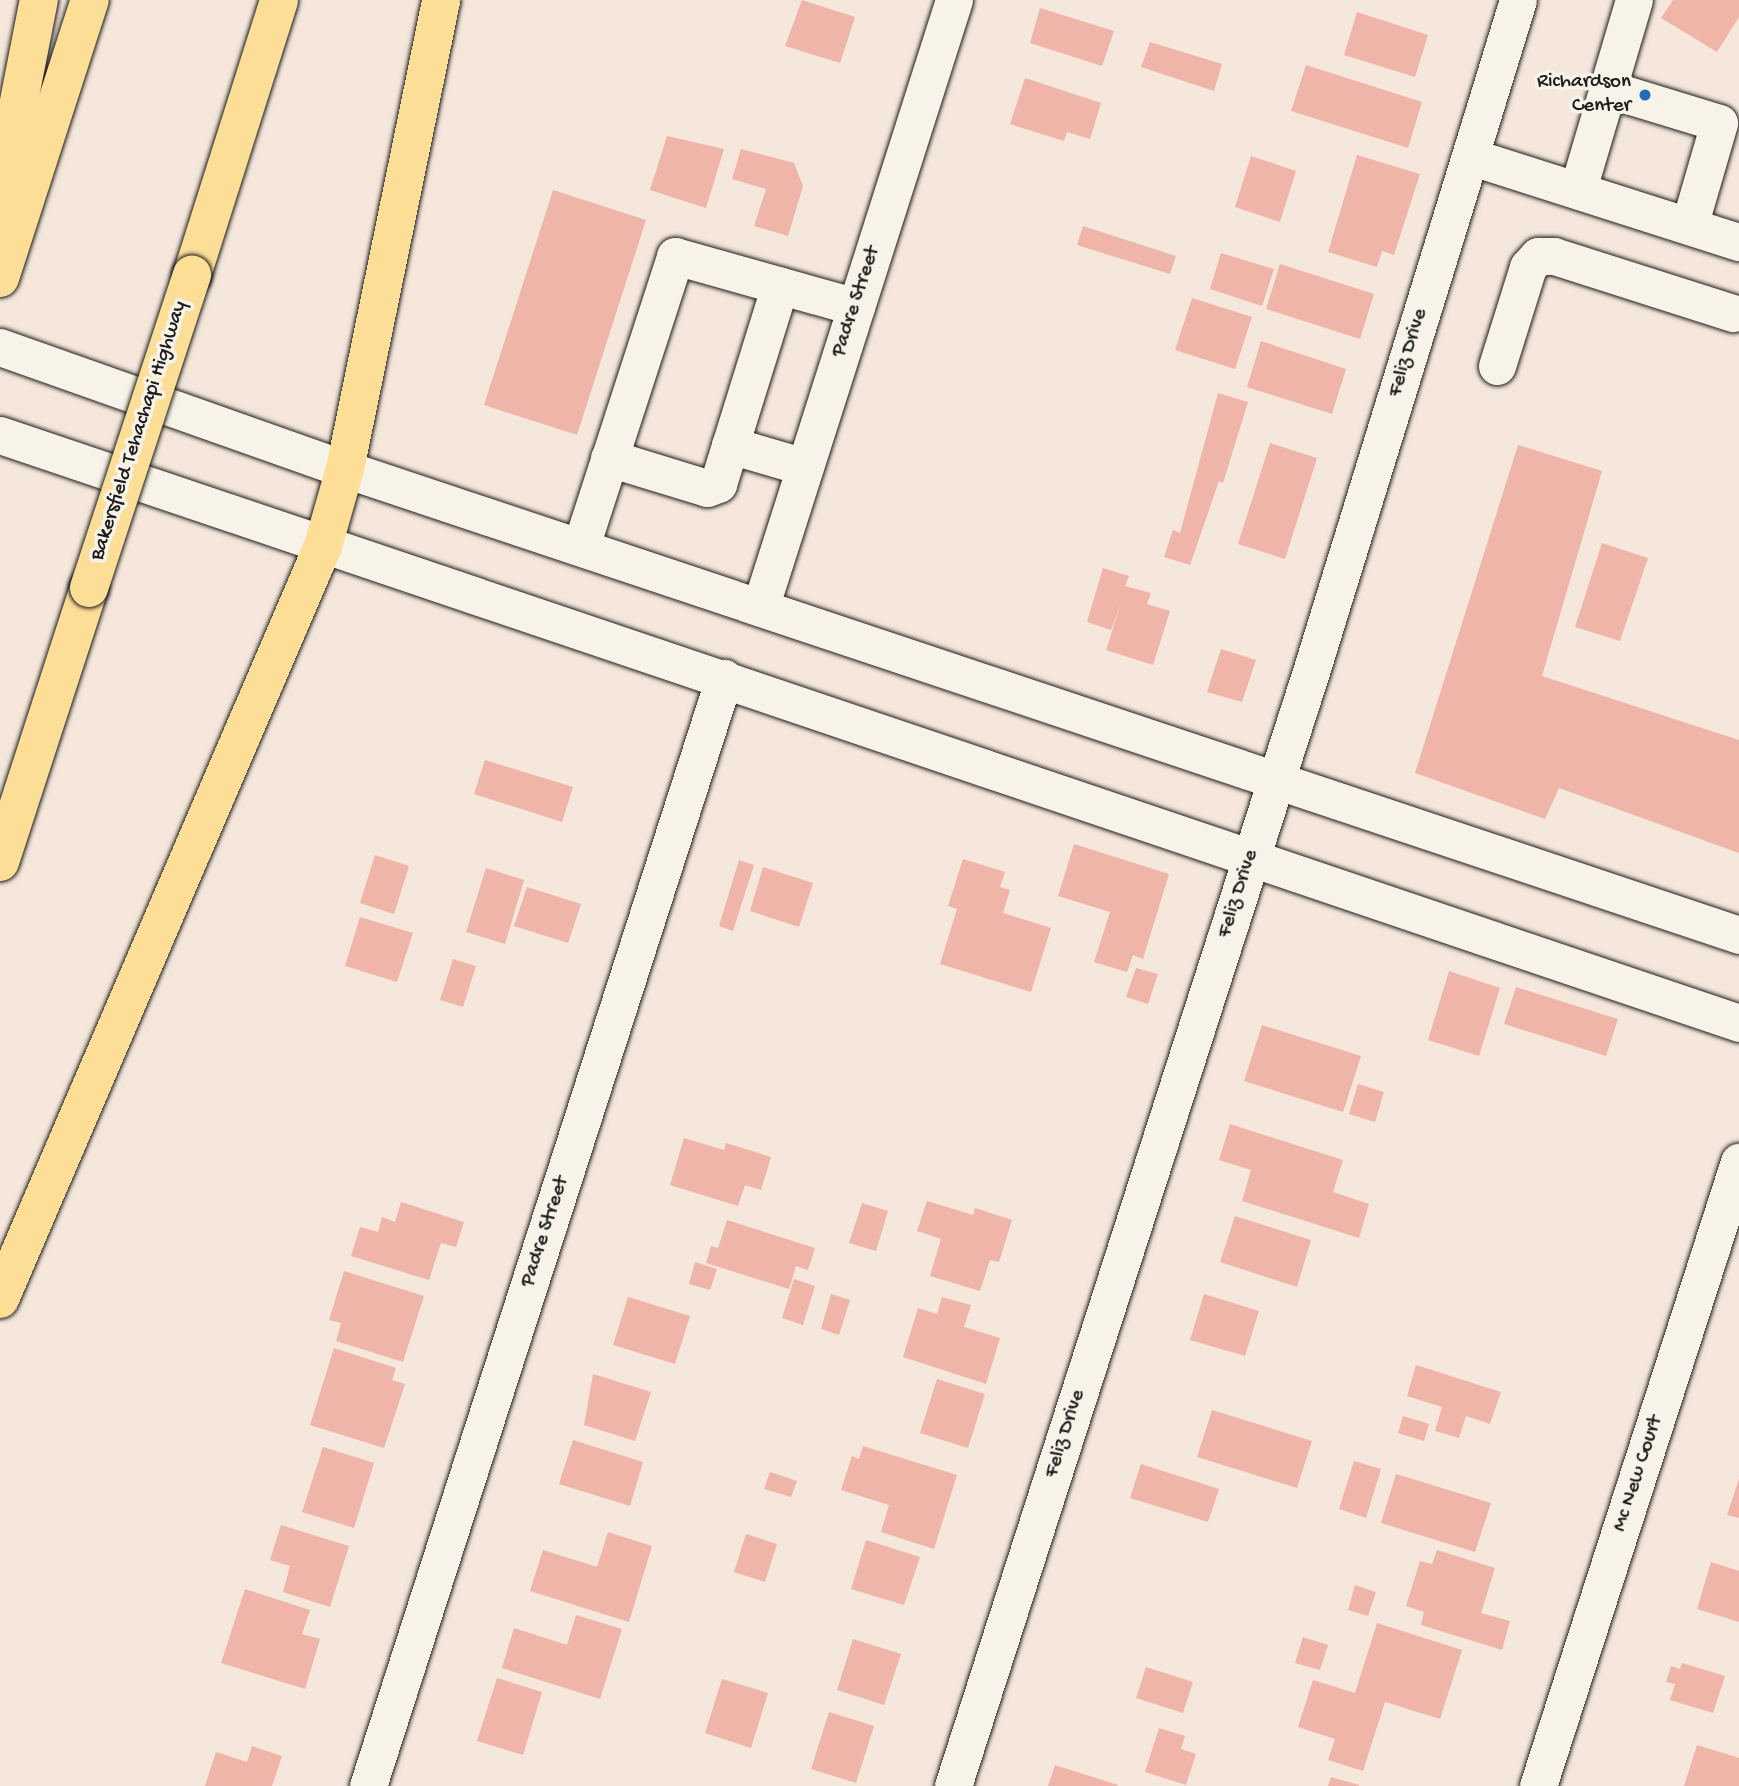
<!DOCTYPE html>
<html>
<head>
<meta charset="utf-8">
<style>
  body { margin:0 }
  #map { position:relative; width:1739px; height:1786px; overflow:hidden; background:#f5e7db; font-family:"Gochi Hand",sans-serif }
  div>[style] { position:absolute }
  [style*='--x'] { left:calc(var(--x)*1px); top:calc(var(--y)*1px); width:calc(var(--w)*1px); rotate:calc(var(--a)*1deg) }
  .building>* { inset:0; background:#efb5a8 }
  .roads { filter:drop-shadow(0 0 2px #1c1c1c) drop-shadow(0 0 2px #1c1c1c) }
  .minor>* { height:37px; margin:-18.5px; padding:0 18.5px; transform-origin:18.5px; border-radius:18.5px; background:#f7f3e8 }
  .highway>* { height:38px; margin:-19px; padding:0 19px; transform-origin:19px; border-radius:19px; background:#fdde96 }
  .bridges { filter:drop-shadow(0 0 2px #1c1c1c) drop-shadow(0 0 2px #1c1c1c) }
  .highway-bridge>* { height:38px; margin:-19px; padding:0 19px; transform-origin:19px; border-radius:19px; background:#fdde96 }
  .dots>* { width:19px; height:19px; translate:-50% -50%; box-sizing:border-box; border:4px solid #f7f3e8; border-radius:50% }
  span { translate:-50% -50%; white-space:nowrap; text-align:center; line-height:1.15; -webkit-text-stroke:7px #f7f3e8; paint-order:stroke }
  .poi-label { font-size:21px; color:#1c1c1c }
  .right { translate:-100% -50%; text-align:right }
  .street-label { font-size:21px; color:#1c1c1c }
</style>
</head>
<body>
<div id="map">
  <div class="building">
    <div style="clip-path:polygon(802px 0,855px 17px,840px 63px,785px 46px)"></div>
    <div style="clip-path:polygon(1673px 0,1739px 0,1739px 17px,1717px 52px,1661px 18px)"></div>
    <div style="clip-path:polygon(1040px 8px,1114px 31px,1102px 66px,1030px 43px)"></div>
    <div style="clip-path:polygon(1357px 12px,1428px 35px,1415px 77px,1344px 55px)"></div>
    <div style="clip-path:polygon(1150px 42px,1222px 64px,1214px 91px,1141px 67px)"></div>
    <div style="clip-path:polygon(1306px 65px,1422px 102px,1408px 148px,1291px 111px)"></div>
    <div style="clip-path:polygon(1025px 78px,1101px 103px,1090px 139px,1067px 132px,1064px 141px,1010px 124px)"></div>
    <div style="clip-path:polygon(667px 136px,724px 149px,706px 208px,650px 190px)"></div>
    <div style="clip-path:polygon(741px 149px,794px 163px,803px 186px,788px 236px,754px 226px,766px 189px,732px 179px)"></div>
    <div style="clip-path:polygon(1357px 155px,1420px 174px,1394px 255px,1382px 251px,1377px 267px,1328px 252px)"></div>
    <div style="clip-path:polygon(1251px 156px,1296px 171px,1280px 222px,1235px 207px)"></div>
    <div style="clip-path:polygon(553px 190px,646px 220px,577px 435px,484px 405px)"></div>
    <div style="clip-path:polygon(1083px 226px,1176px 256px,1170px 274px,1077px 245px)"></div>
    <div style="clip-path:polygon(1221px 253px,1274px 269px,1262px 306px,1210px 289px)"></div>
    <div style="clip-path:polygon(1280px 264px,1374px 294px,1360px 339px,1266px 309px)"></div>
    <div style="clip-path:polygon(1192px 298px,1252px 317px,1235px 369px,1175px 350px)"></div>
    <div style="clip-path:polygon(1261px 341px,1346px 369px,1332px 414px,1247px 387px)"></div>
    <div style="clip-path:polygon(1218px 393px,1248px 402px,1223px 483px,1219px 481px,1190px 565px,1164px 557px,1173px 530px,1180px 533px)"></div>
    <div style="clip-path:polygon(1270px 443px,1317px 458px,1285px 559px,1238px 544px)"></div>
    <div style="clip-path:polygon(1518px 445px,1602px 471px,1542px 676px,1739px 740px,1739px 853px,1559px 788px,1545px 819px,1415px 773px)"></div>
    <div style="clip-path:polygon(1602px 543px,1648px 558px,1620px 641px,1575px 627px)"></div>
    <div style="clip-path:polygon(1103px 568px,1129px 576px,1125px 586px,1151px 593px,1147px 604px,1170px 611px,1153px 665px,1106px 650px,1121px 603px,1111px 630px,1087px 622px)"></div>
    <div style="clip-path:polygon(1221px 649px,1256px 660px,1242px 702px,1207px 692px)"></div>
    <div style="clip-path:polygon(485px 760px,573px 787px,562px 822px,474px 794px)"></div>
    <div style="clip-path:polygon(1074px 844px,1169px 874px,1143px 959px,1133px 955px,1127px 972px,1094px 962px,1110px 912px,1058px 896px)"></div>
    <div style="clip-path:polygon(375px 855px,409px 866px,394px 914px,360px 903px)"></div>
    <div style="clip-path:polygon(963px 859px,1005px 872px,1000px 887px,1010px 890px,1003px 913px,1051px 928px,1031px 992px,940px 964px,957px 909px,948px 906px)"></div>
    <div style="clip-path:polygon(739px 860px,754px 865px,733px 931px,719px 926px)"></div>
    <div style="clip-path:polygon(763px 867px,813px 883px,799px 927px,750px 911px)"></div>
    <div style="clip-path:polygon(486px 868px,524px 880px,505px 944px,466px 932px)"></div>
    <div style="clip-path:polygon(527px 887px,581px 904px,568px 943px,514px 926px)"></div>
    <div style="clip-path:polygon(360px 917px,413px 933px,397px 982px,345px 966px)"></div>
    <div style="clip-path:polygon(453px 959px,476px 966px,463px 1007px,440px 1000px)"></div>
    <div style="clip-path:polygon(1136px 968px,1158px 974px,1148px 1004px,1126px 997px)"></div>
    <div style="clip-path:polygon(1449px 971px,1500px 988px,1479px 1056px,1428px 1040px)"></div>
    <div style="clip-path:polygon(1516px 987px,1618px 1019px,1606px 1056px,1504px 1024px)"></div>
    <div style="clip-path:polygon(1262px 1025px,1361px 1056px,1343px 1112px,1244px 1081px)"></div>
    <div style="clip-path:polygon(1358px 1084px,1384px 1092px,1375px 1122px,1349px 1114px)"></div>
    <div style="clip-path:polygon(1230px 1124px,1343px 1160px,1333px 1192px,1369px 1204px,1359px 1238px,1242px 1201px,1251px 1170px,1219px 1160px)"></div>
    <div style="clip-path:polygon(684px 1138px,724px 1150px,726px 1143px,771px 1157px,761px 1190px,745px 1185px,738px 1206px,670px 1185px)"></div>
    <div style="clip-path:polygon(927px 1201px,973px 1215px,975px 1208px,1012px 1220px,999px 1262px,990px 1260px,980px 1291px,930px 1276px,941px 1239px,917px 1231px)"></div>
    <div style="clip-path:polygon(401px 1202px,464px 1222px,456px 1247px,441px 1243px,429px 1280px,351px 1256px,360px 1227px,378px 1232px,382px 1217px,395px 1222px)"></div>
    <div style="clip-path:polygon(862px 1203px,888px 1211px,876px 1251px,849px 1243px)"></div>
    <div style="clip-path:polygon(1235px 1216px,1311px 1240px,1297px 1287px,1220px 1262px)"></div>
    <div style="clip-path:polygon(727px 1220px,815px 1248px,808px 1270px,796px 1266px,789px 1289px,706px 1263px,711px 1246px,718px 1248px)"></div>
    <div style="clip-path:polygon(695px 1262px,717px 1269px,710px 1290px,689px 1284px)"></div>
    <div style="clip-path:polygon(344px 1271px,424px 1296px,403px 1362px,336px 1341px,341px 1323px,329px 1320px)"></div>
    <div style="clip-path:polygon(794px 1279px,815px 1286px,803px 1325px,782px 1318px)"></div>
    <div style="clip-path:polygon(831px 1294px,850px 1300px,839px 1335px,821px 1329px)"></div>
    <div style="clip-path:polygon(1204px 1294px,1259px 1311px,1245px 1356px,1190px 1340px)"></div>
    <div style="clip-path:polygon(628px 1297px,690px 1316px,675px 1364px,613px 1345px)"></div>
    <div style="clip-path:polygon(942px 1297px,971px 1305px,964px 1327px,1000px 1338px,986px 1384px,903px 1357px,918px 1308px,937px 1314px)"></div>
    <div style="clip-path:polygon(334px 1348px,396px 1368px,392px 1380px,405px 1384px,384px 1448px,310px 1425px)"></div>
    <div style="clip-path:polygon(1416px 1365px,1501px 1392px,1490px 1424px,1466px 1416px,1459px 1438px,1435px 1431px,1442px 1407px,1407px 1396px)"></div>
    <div style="clip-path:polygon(593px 1374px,651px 1392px,635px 1441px,584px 1425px)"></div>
    <div style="clip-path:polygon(937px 1379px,985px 1394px,968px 1448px,920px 1433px)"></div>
    <div style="clip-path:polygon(1212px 1410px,1312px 1441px,1297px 1488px,1197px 1457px)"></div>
    <div style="clip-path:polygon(1403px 1416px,1429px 1424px,1424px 1441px,1398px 1433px)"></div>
    <div style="clip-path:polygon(573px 1440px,643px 1462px,630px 1506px,559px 1484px)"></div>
    <div style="clip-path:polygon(863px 1446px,957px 1475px,934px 1549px,881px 1532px,889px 1505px,841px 1490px,852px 1456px,859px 1459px)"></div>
    <div style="clip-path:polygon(323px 1447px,374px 1463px,354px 1528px,302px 1512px)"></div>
    <div style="clip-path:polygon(1354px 1461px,1381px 1469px,1366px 1518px,1339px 1509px)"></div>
    <div style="clip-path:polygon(1141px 1464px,1219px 1489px,1208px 1522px,1130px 1498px)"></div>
    <div style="clip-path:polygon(770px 1472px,797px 1481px,791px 1497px,764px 1489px)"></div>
    <div style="clip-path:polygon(1396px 1474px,1491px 1503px,1475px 1552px,1381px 1523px)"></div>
    <div style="clip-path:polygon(1739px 1479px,1739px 1518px,1727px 1515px)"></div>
    <div style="clip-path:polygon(281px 1525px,349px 1546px,330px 1607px,283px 1592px,290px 1566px,270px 1560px)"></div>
    <div style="clip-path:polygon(608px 1532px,652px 1546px,629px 1622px,530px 1591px,543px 1550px,597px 1567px)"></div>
    <div style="clip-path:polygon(746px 1534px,777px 1544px,765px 1582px,734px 1572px)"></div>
    <div style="clip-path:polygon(866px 1540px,920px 1557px,904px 1605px,851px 1589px)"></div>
    <div style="clip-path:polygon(1437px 1550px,1495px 1568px,1481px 1613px,1510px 1621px,1502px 1650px,1421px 1625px,1424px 1612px,1406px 1606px,1420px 1561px,1432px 1564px)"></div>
    <div style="clip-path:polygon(1711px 1562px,1739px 1571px,1739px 1622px,1697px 1609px)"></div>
    <div style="clip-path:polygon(1355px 1585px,1376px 1592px,1368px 1616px,1348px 1610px)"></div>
    <div style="clip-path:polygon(245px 1589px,310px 1610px,302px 1634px,320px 1639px,305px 1689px,221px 1663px)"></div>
    <div style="clip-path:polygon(576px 1615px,622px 1629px,600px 1699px,502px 1668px,514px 1628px,567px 1645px)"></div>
    <div style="clip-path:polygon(1377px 1623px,1462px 1650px,1440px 1719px,1385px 1702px,1363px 1771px,1328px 1760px,1335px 1739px,1298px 1727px,1313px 1680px,1355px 1693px)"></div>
    <div style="clip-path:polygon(1303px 1637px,1328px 1645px,1320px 1670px,1295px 1663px)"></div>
    <div style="clip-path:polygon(853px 1639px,901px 1654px,884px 1705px,837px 1690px)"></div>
    <div style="clip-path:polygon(1682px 1663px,1725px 1676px,1713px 1713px,1670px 1700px,1675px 1684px,1666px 1682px,1671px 1666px,1680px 1669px)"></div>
    <div style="clip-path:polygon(1146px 1667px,1193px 1682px,1183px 1713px,1136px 1698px)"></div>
    <div style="clip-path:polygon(497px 1678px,542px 1692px,523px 1755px,477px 1741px)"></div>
    <div style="clip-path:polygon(722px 1679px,768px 1693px,751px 1748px,705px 1733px)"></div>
    <div style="clip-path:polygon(829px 1712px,874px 1726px,856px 1783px,811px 1769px)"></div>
    <div style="clip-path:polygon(1159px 1728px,1185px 1736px,1181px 1749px,1196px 1754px,1186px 1785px,1145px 1772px)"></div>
    <div style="clip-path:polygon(1697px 1745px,1739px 1758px,1739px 1786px,1684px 1786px)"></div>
    <div style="clip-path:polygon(252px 1746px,282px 1756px,272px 1786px,205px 1786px,216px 1752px,247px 1762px)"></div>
    <div style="clip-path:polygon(1055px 1765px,1118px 1785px,1118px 1786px,1048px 1786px)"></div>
    <div style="clip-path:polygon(1331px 1777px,1359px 1785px,1359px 1786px,1328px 1786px)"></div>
  </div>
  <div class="roads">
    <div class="minor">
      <div style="--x:1608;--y:89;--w:116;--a:17"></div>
      <div style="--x:1719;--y:123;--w:107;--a:106.2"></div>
      <div style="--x:1472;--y:157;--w:280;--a:17.7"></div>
      <div style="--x:1578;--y:189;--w:197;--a:-73.5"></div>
      <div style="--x:0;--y:347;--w:366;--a:19.5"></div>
      <div style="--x:345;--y:469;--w:1470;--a:18.48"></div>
      <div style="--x:1497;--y:366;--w:104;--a:-72.6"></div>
      <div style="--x:1528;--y:267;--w:15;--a:-48"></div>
      <div style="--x:1538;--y:256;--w:16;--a:0"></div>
      <div style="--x:1554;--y:256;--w:188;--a:17.7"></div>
      <div style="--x:0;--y:435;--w:1836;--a:18.68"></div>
      <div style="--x:730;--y:445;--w:78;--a:16.3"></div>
      <div style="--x:609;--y:458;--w:102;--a:17"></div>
      <div style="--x:707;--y:488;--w:12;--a:-20"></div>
      <div style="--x:718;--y:484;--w:208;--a:-72.7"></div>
      <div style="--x:581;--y:546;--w:305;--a:-72"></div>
      <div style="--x:675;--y:256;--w:188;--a:15.7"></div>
      <div style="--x:761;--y:605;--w:635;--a:-72.31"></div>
      <div style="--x:368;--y:1786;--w:1164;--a:-72.19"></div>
      <div style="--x:953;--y:1786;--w:1167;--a:-72.19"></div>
      <div style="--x:1310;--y:675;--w:706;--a:-72.87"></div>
      <div style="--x:1538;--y:1786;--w:656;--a:-72.15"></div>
    </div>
    <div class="highway">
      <div style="--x:0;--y:198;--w:202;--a:-78.9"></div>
      <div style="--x:192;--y:275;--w:288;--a:-72.4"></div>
      <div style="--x:0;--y:278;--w:292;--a:-72.1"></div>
      <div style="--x:0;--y:862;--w:288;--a:-72"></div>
      <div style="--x:0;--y:1299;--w:819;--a:-66.78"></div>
      <div style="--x:323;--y:546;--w:80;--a:-74.1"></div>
      <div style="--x:345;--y:469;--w:479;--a:-78.4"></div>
    </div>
  </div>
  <div class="bridges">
    <div class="highway-bridge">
      <div style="--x:89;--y:588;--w:330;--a:-71.8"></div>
    </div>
  </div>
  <div class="dots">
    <div style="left:1645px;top:95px;background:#1f6fb2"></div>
  </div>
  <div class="poi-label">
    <span class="right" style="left:1631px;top:95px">Richardson<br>Center</span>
  </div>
  <div class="street-label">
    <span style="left:857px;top:302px;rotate:-72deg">Padre Street</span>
    <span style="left:1409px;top:353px;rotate:-73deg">Feliz Drive</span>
    <span style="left:140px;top:431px;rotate:-72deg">Bakersfield Tehachapi Highway</span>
    <span style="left:1239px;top:894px;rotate:-72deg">Feliz Drive</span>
    <span style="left:546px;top:1232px;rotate:-72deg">Padre Street</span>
    <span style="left:1066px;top:1434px;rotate:-72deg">Feliz Drive</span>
    <span style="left:1639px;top:1474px;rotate:-72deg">Mc New Court</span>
  </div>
</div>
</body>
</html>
